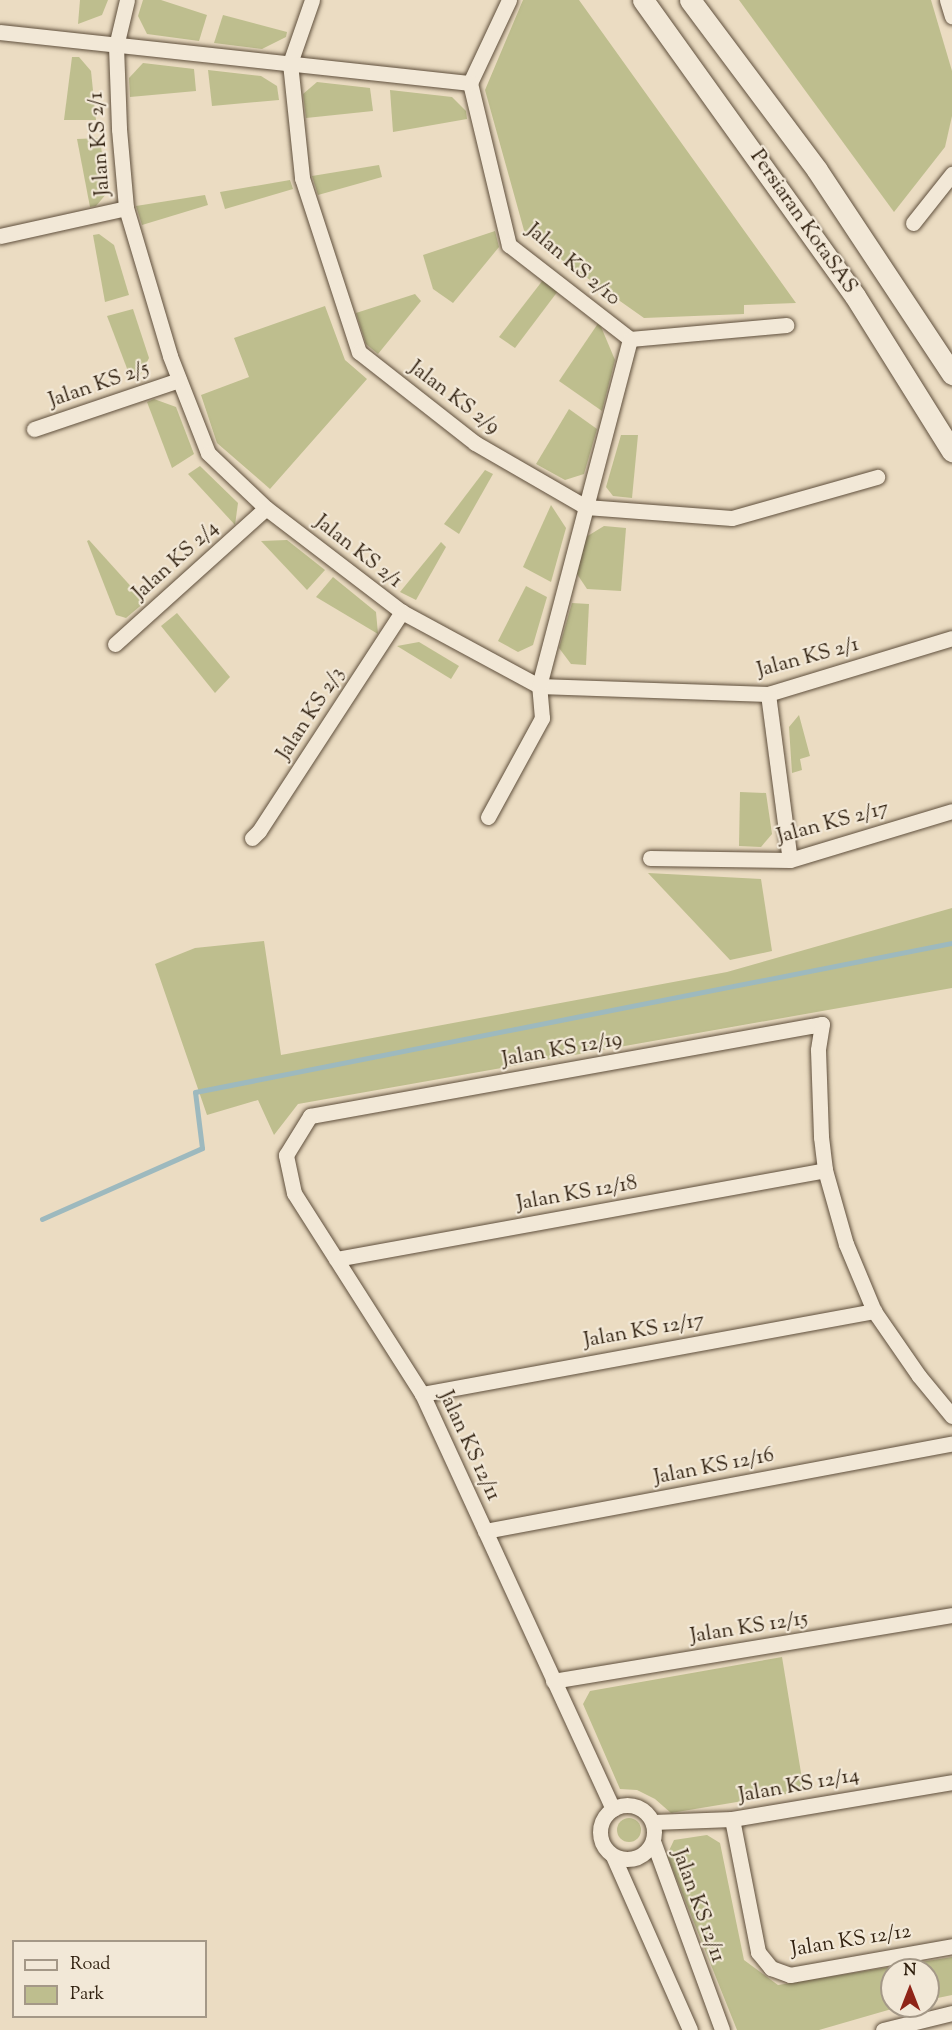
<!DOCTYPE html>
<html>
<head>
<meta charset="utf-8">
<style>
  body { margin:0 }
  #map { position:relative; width:952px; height:2030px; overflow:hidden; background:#ebdcc2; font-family:"Sorts Mill Goudy",serif }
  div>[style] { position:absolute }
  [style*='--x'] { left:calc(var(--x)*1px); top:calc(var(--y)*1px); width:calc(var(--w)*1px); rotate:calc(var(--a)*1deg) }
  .green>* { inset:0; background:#bebe8e }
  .round { border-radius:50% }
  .stream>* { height:5px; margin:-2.5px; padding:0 2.5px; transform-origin:2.5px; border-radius:2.5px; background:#9db9be }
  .roads { filter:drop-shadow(0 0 2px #5f4f3c) drop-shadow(0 0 2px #5f4f3c) }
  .minor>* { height:15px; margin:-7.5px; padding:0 7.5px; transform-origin:7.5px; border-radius:7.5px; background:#f2e8d7 }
  .minor>.ring { margin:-7.5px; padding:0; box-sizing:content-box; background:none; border:15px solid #f2e8d7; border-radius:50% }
  .secondary>* { height:21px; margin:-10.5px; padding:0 10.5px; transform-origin:10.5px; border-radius:10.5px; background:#f2e8d7 }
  span { translate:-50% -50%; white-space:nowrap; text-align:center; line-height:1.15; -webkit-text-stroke:4.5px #f2e8d7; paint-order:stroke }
  .street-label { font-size:21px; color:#30200f }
  .legend { position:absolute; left:12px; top:1940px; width:195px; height:78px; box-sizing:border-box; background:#f2e8d7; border:2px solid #a49887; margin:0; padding:8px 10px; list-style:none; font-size:18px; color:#30200f }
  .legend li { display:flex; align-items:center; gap:12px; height:30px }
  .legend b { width:30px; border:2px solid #a49887 }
  .north { position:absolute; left:880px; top:1958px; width:60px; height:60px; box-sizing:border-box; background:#f2e8d7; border:2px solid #a49887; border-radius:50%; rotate:0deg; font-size:16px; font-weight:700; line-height:24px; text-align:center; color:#30200f }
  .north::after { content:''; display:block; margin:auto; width:21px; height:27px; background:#8f2418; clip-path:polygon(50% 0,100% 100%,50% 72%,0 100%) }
</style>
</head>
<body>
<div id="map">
  <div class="green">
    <div style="clip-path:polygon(80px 0,108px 0,102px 15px,78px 24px)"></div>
    <div style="clip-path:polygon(143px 0,161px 0,207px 15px,199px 41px,147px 34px,138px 16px)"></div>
    <div style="clip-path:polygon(523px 0,579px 0,796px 303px,744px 305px,744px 314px,644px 318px,525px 234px,485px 90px)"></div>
    <div style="clip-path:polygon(739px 0,931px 0,952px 71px,952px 116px,945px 147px,894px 212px)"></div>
    <div style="clip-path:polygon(223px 15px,287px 32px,286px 37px,262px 49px,214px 43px)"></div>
    <div style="clip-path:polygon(72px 57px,79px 57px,91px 71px,96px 120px,64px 120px)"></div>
    <div style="clip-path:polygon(143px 63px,194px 69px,196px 91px,130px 97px,129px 78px)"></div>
    <div style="clip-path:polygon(208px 70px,261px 76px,277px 86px,279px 100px,212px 106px)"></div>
    <div style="clip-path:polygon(317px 82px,370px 88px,373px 111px,306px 118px,303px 94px)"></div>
    <div style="clip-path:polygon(390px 90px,452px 97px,466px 111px,467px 119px,393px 132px)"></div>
    <div style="clip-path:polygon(100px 138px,107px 193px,96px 206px,90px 207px,77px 139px)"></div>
    <div style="clip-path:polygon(379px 165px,382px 177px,318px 195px,312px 176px)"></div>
    <div style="clip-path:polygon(290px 180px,293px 189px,225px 209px,220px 192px)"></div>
    <div style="clip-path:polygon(205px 195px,208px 205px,142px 225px,136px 206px)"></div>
    <div style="clip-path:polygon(495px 231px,499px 247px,453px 303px,433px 289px,423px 255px)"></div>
    <div style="clip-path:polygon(99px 234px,114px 245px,129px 295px,105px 302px,93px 235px)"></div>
    <div style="clip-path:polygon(543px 280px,558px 291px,515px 348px,499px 337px)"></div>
    <div style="clip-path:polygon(415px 294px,421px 301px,378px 354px,366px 344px,356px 313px)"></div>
    <div style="clip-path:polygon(325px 306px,345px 360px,367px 379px,270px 489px,217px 443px,201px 395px,249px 377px,234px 338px)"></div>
    <div style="clip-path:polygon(133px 309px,149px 358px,140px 376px,131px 379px,107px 316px)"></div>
    <div style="clip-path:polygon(599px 322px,615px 360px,602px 411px,559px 381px)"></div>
    <div style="clip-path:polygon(154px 399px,176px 407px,194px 454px,172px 468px,147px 402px)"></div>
    <div style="clip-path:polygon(569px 409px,597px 429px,584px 474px,565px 480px,536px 464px)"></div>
    <div style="clip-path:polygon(621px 435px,638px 435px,632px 498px,613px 496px,606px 487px)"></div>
    <div style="clip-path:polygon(200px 466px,238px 503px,235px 525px,188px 474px)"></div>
    <div style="clip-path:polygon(485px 470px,493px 474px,459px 534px,444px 524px)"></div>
    <div style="clip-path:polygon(551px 505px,566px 528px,551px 582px,523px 567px)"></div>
    <div style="clip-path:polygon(604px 526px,626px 528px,621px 591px,587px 589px,577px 574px,586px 537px)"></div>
    <div style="clip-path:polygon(89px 540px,145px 602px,126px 618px,116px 615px,87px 541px)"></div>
    <div style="clip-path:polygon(287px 540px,325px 570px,307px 590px,261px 541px)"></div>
    <div style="clip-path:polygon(441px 542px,446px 547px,416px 600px,400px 592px)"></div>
    <div style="clip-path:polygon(333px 577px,376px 612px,378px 634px,316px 597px)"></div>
    <div style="clip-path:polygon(526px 586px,547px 597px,533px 645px,518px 652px,498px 641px)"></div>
    <div style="clip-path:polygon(572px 603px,589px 604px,586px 665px,571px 664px,559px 648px)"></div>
    <div style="clip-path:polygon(177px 613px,230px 677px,215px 693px,161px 626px)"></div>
    <div style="clip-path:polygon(419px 642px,459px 666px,451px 679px,397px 646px)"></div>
    <div style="clip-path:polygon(799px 715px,810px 756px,800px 759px,802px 770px,792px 773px,789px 727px)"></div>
    <div style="clip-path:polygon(740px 792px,766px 793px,772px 834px,761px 847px,739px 846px)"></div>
    <div style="clip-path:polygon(648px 873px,761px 879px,772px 951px,730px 960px)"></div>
    <div style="clip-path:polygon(952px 908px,952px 988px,298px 1104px,274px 1135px,258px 1100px,207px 1115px,155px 964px,195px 948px,264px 941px,281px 1055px,727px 972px)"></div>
    <div style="clip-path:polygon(782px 1657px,804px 1791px,671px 1813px,655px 1799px,637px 1790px,620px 1789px,583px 1704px,590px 1691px)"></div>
    <div class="round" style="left:617px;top:1818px;width:24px;height:24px"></div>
    <div style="clip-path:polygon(707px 1835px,720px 1843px,744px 1960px,778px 1985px,952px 1957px,952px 1995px,928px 2000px,928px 1970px,892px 1970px,892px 2006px,902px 2006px,819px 2030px,737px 2030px,667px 1855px,674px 1840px)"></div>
  </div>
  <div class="stream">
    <div style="--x:42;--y:1219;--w:175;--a:-23.9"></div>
    <div style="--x:202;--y:1148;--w:56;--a:-97.1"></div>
    <div style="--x:195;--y:1092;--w:772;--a:-11.14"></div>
  </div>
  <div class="roads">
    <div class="minor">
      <div style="--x:127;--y:0;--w:47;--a:103.4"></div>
      <div style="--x:116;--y:46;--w:83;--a:87.9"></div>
      <div style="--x:119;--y:129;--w:79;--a:84.9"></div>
      <div style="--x:126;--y:208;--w:154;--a:73.4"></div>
      <div style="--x:170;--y:356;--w:104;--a:68.6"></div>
      <div style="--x:208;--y:453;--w:80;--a:43.5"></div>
      <div style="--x:266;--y:508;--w:171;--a:37.4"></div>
      <div style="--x:402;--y:612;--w:156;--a:28.4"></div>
      <div style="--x:539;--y:686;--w:229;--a:2"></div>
      <div style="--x:768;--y:694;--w:192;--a:-16.9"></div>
      <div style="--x:312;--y:0;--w:67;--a:109.2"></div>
      <div style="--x:290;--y:63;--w:116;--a:84"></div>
      <div style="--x:302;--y:178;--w:183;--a:71.9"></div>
      <div style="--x:359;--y:352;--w:147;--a:38.1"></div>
      <div style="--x:475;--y:443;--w:128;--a:30"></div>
      <div style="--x:586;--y:507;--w:146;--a:4.3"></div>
      <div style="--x:732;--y:518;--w:151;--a:-15.8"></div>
      <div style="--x:509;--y:0;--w:92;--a:115.2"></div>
      <div style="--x:470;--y:83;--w:167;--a:76.5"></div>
      <div style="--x:509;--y:245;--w:153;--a:37.8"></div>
      <div style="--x:630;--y:339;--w:157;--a:-5.1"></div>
      <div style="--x:947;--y:0;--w:17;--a:73"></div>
      <div style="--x:0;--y:32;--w:473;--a:6.2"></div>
      <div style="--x:913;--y:223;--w:63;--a:-51.5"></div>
      <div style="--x:0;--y:236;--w:129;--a:-12.5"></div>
      <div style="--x:34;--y:429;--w:153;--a:-18.7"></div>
      <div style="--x:115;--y:644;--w:203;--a:-42"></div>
      <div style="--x:768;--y:694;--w:167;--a:82.5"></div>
      <div style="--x:488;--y:817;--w:113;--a:-61.4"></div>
      <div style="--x:542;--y:718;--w:32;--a:-95"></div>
      <div style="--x:539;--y:686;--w:359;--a:-75.3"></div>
      <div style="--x:252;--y:838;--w:10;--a:-45"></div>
      <div style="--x:259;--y:831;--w:262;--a:-56.9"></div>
      <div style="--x:650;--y:858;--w:140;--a:0.8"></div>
      <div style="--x:790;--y:860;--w:169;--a:-16.8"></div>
      <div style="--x:336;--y:1259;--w:497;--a:-10.3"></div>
      <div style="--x:422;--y:1394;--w:460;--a:-10.4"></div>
      <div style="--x:485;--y:1531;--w:475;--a:-10.6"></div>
      <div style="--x:553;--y:1681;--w:404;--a:-9.4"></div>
      <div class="ring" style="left:600px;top:1805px;width:39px;height:39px"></div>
      <div style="--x:613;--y:1809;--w:457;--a:-114.7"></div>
      <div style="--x:422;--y:1394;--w:238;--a:-122.5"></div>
      <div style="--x:294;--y:1193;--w:39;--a:-102"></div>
      <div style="--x:286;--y:1155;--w:46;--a:-58.4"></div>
      <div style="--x:310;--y:1116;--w:520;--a:-10.19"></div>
      <div style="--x:822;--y:1024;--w:26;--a:99"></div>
      <div style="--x:818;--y:1050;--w:87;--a:88"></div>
      <div style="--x:821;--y:1137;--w:33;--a:83"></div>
      <div style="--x:825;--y:1170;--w:77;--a:74.2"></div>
      <div style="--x:846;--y:1244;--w:73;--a:67.3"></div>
      <div style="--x:874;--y:1311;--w:79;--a:55.3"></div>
      <div style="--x:919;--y:1376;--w:52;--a:50.5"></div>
      <div style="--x:732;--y:1819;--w:136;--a:78.9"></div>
      <div style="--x:758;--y:1952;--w:21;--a:51"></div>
      <div style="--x:771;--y:1968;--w:20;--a:20"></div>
      <div style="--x:790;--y:1975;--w:165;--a:-10.1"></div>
      <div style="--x:653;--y:1822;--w:79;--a:-2.2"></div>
      <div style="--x:732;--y:1819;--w:223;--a:-9.5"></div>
      <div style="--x:653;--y:1841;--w:201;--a:69.9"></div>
      <div style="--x:613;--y:1856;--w:190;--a:66.1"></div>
      <div style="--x:883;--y:2030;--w:71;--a:-13.8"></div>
    </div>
    <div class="secondary">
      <div style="--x:643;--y:0;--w:364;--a:54.4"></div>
      <div style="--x:855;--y:296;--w:183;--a:58"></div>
      <div style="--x:690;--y:0;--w:212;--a:53.2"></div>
      <div style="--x:817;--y:170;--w:245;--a:56.5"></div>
    </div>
  </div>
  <div class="street-label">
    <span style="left:100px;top:144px;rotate:-94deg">Jalan KS 2/1</span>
    <span style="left:803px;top:222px;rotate:55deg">Persiaran KotaSAS</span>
    <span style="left:573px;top:265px;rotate:40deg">Jalan KS 2/10</span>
    <span style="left:99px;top:385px;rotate:-19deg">Jalan KS 2/5</span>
    <span style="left:454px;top:398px;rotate:37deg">Jalan KS 2/9</span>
    <span style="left:358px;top:552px;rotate:38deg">Jalan KS 2/1</span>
    <span style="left:176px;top:561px;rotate:-42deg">Jalan KS 2/4</span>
    <span style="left:808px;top:658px;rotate:-15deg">Jalan KS 2/1</span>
    <span style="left:311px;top:714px;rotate:-57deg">Jalan KS 2/3</span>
    <span style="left:833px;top:823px;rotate:-15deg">Jalan KS 2/17</span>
    <span style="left:562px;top:1050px;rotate:-10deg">Jalan KS 12/19</span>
    <span style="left:577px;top:1194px;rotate:-10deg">Jalan KS 12/18</span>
    <span style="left:644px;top:1331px;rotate:-10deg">Jalan KS 12/17</span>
    <span style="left:469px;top:1446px;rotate:65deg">Jalan KS 12/11</span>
    <span style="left:714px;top:1467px;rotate:-11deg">Jalan KS 12/16</span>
    <span style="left:749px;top:1628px;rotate:-9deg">Jalan KS 12/15</span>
    <span style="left:799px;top:1786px;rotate:-10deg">Jalan KS 12/14</span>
    <span style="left:698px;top:1906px;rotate:70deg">Jalan KS 12/11</span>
    <span style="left:851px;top:1941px;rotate:-9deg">Jalan KS 12/12</span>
  </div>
  <ul class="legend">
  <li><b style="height:8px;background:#f2e8d7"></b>Road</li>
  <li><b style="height:16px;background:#bebe8e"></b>Park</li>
  </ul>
  <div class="north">N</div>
</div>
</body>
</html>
